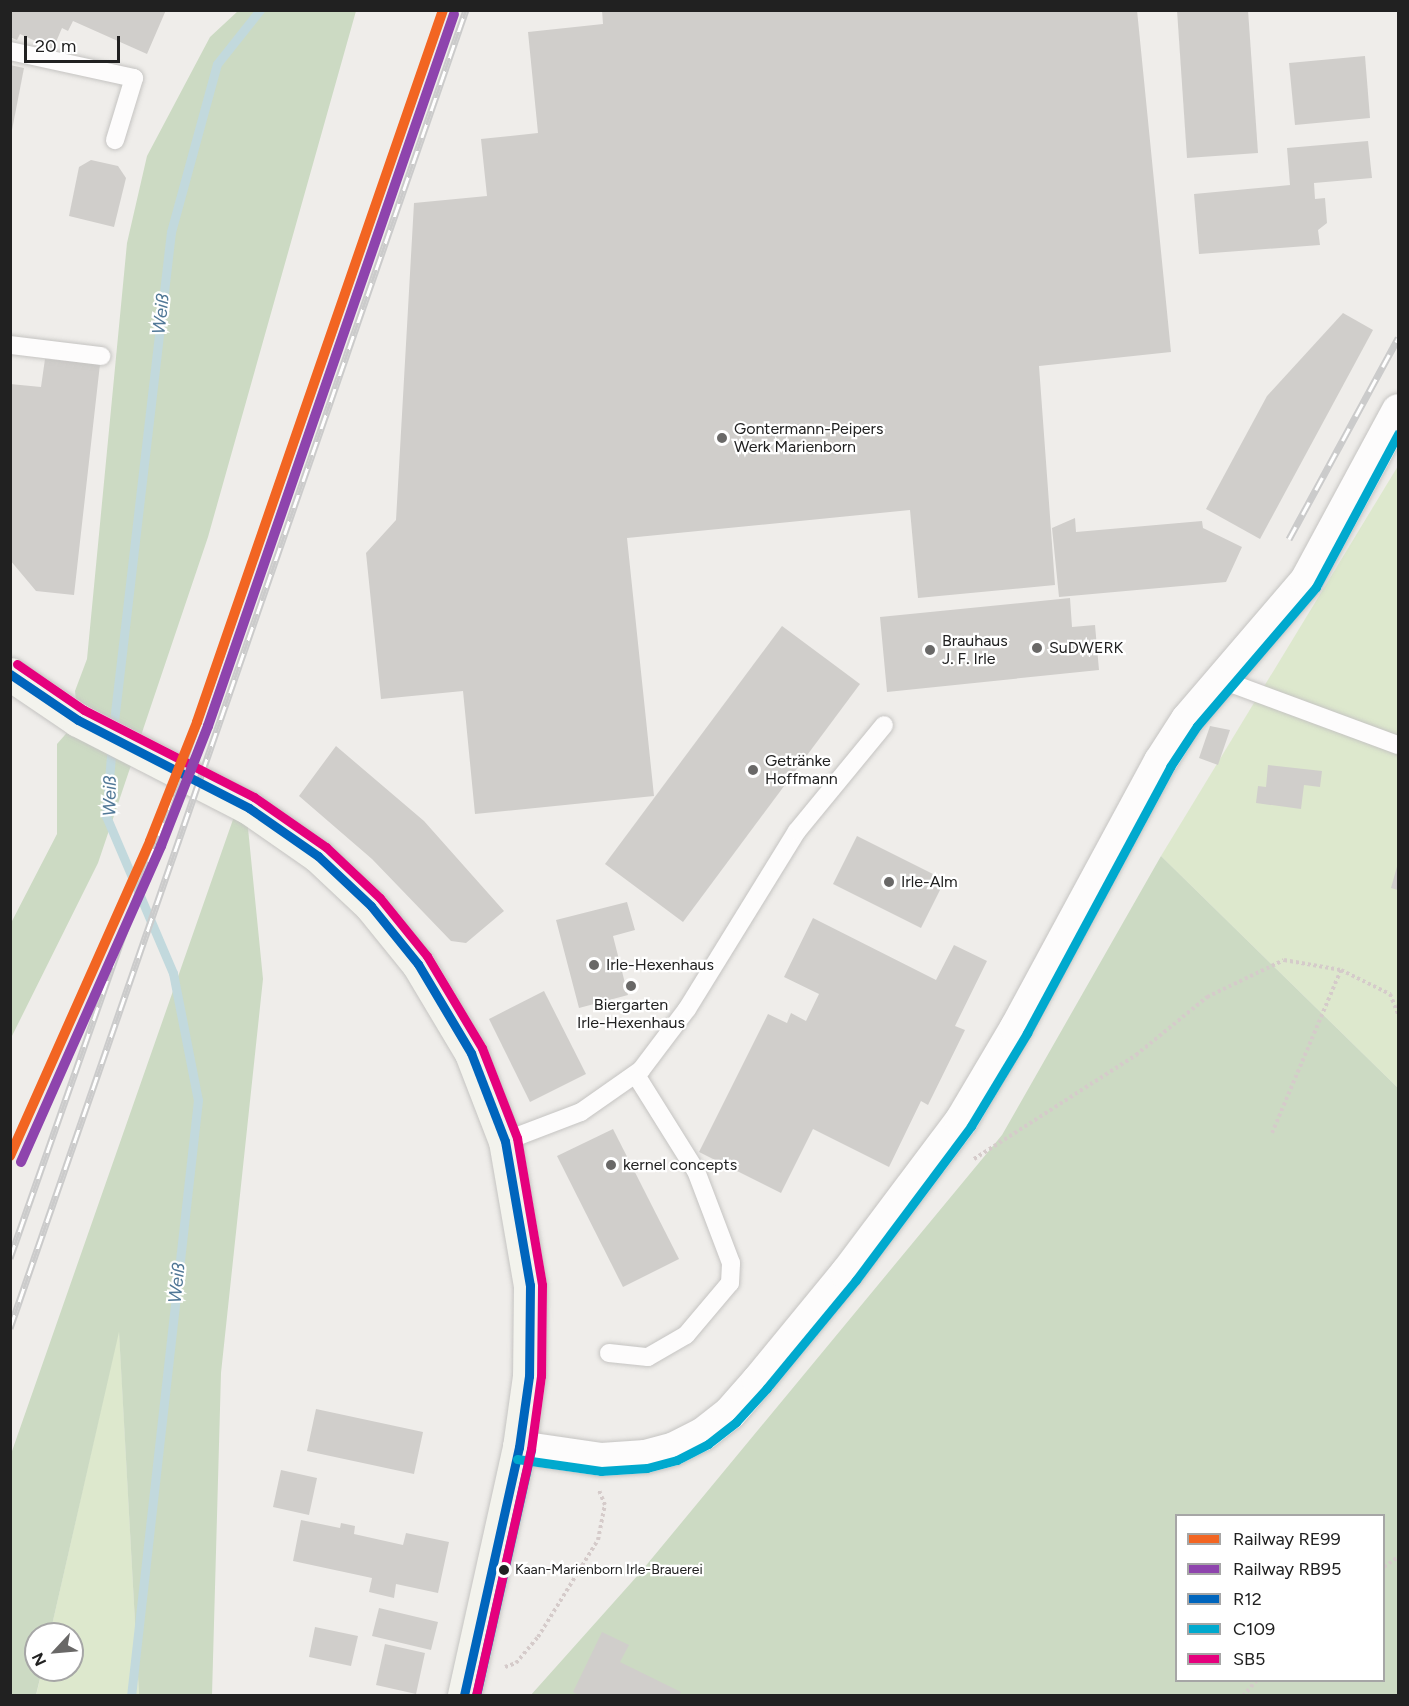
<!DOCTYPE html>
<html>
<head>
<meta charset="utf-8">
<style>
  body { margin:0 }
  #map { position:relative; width:1409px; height:1706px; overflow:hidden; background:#efedea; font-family:Figtree,sans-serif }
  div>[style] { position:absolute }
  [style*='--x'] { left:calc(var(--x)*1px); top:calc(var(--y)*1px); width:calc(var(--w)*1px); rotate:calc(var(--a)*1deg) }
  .grass>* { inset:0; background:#dde8cd }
  .forest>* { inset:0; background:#ccdac3 }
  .stream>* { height:9px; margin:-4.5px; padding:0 4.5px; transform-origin:4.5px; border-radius:4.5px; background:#c2d9dd }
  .building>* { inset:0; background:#d0cecb }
  .path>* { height:4px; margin-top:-2px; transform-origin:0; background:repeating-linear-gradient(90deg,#d5cbca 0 3px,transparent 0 6px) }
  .roads { filter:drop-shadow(0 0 2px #c5c4c2) drop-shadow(0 0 2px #c5c4c2) }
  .service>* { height:18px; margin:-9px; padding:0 9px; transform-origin:9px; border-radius:9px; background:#fdfcfc }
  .minor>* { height:33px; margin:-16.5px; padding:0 16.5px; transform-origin:16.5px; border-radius:16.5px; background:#fdfcfc }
  .secondary>* { height:33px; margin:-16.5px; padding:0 16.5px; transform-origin:16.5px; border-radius:16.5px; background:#f3f3ed }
  .rail>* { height:7px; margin-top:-3.5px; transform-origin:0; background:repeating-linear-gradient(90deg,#fff 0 14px,#cbcbcb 0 28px); box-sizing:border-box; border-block:2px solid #cbcbcb }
  .bus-1>* { height:9px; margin:-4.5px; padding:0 4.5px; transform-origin:4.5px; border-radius:4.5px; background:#0065bd }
  .bus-2>* { height:9px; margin:-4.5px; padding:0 4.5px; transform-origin:4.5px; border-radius:4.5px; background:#00a9ce }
  .bus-3>* { height:9px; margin:-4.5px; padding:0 4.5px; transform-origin:4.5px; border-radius:4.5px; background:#e5007d }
  .rail-1>* { height:10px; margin:-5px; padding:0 5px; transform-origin:5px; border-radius:5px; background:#f26522 }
  .rail-2>* { height:10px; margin:-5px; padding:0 5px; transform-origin:5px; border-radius:5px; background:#8e44ad }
  .dots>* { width:16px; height:16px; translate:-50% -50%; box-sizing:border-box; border:3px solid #fff; border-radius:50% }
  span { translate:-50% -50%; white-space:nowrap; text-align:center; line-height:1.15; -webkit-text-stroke:4.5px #fff; paint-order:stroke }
  .bus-label { font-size:14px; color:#212121 }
  .left { translate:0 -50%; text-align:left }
  .poi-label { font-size:16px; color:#212121 }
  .water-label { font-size:18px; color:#517897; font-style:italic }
  .frame { position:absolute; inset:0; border:12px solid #212121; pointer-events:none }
  .legend { position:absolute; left:1175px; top:1514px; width:210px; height:168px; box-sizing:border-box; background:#fff; border:2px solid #a6a6a6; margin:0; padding:8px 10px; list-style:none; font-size:18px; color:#212121 }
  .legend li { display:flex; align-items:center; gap:12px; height:30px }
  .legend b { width:30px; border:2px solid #a6a6a6 }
  .north { position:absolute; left:24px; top:1622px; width:60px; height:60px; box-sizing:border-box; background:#fff; border:2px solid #a6a6a6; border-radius:50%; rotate:244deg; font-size:16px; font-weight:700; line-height:24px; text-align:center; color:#212121 }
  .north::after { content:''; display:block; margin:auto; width:21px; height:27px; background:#696867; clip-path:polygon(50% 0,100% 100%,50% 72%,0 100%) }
  .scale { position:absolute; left:24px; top:36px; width:96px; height:27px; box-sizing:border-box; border:3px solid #212121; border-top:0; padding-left:8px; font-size:18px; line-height:21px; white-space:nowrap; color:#212121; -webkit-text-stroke:4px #fff; paint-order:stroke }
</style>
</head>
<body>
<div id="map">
  <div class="grass">
    <div style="clip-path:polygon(1398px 466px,1398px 1088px,1161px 856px)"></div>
    <div style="clip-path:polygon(119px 1329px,139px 1695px,36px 1696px,42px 1670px,72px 1670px,72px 1634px,50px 1634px)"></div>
  </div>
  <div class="forest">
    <div style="clip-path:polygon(238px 11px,356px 11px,208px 537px,98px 863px,11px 1038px,11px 923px,57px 834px,57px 744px,78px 720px,75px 691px,87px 659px,127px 243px,147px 156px,210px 37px)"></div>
    <div style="clip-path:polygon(244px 788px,263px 979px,221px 1373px,212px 1695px,139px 1695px,119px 1332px,50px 1634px,36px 1634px,36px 1670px,42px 1670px,36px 1695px,11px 1696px,11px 1454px)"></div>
    <div style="clip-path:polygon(evenodd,1161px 856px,1398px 1088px,1398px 1695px,530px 1696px,639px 1574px,1002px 1135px,1161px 856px,1176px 1516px,1384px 1516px,1384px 1680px,1176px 1680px,1176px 1516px)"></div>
  </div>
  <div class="stream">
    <div style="--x:113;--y:730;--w:501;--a:-83.36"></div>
    <div style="--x:171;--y:232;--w:174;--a:-74.7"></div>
    <div style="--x:217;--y:64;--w:69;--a:-51.5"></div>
    <div style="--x:112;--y:744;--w:72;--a:94.8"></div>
    <div style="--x:106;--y:816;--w:171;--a:66.9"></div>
    <div style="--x:173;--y:973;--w:129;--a:78.9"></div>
    <div style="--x:198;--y:1100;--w:600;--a:96.41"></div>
  </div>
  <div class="building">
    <div style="clip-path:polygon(10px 10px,166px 10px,147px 54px,73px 21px,68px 31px,62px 28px,53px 49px,20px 34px,17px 40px,10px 37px)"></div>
    <div style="clip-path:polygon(602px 10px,1137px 10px,1171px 352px,1039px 366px,1055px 585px,918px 598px,910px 510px,627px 538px,654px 796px,475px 814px,463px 691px,381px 699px,366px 553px,396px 520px,414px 203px,487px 196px,481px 139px,538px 133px,528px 32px,603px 24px)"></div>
    <div style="clip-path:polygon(1177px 10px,1248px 10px,1258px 153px,1187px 158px)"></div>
    <div style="clip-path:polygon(1365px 56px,1370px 118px,1295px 125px,1289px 63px)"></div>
    <div style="clip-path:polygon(10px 65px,24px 68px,12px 130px,10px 130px)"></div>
    <div style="clip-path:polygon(1368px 141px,1372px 178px,1314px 183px,1315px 199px,1325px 198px,1327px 223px,1318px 230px,1320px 245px,1199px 254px,1194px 194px,1290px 185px,1287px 148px)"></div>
    <div style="clip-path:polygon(91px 160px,118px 166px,126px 178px,114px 227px,69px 216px,79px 167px)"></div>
    <div style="clip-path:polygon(1343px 313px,1373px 330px,1260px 539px,1206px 509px,1267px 396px)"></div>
    <div style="clip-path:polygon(45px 359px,100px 364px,74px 595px,36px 591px,10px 560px,10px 384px,41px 387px)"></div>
    <div style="clip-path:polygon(1075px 518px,1076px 532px,1202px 521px,1203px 528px,1242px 547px,1226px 582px,1059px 597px,1052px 528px)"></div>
    <div style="clip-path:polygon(1070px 598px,1072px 627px,1095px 625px,1099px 670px,887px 692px,880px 617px)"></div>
    <div style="clip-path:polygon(782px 626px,860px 684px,683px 922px,605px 864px)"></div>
    <div style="clip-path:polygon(1210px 726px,1230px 730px,1218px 765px,1199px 758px)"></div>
    <div style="clip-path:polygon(336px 746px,424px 821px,504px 911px,466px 943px,451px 941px,372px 859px,299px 796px)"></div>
    <div style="clip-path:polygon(1268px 765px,1322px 771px,1320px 787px,1304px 785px,1301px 809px,1256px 803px,1258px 786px,1266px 787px)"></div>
    <div style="clip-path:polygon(857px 836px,945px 880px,921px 928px,833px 884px)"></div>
    <div style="clip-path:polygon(1398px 863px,1398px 890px,1391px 888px)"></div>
    <div style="clip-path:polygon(627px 902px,635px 930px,613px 936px,628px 995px,579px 1008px,556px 920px)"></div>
    <div style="clip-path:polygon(813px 918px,936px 980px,954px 945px,987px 961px,955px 1026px,965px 1030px,928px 1105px,921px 1101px,889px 1167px,813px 1129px,781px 1193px,699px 1152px,768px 1014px,787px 1023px,791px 1013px,806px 1021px,819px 994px,784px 977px)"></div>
    <div style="clip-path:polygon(544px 991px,586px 1074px,530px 1102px,489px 1019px)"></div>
    <div style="clip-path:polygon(613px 1129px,679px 1259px,623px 1287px,557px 1156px)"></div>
    <div style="clip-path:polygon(316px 1409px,423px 1432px,414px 1474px,307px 1451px)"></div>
    <div style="clip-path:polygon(281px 1470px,317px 1478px,309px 1515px,273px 1507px)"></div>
    <div style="clip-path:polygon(301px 1520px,340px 1528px,341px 1523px,355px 1526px,354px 1534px,403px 1545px,406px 1533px,449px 1542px,438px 1593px,396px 1584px,394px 1598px,369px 1592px,372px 1578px,293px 1561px)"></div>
    <div style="clip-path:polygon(379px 1608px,438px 1622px,431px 1650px,372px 1636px)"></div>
    <div style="clip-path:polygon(315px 1627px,358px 1636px,351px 1666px,309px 1657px)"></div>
    <div style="clip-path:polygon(602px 1632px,629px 1645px,620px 1662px,681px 1692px,679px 1696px,580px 1696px,573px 1692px)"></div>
    <div style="clip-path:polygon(385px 1644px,425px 1653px,416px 1694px,376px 1685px)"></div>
  </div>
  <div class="path">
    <div style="--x:1272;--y:1133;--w:177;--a:-67.1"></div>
    <div style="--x:974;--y:1159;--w:193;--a:-32.7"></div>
    <div style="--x:1136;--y:1055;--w:92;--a:-39.2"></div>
    <div style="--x:1207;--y:997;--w:85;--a:-25.7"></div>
    <div style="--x:1284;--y:960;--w:58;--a:10"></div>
    <div style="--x:1341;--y:970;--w:55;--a:26.1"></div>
    <div style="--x:1390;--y:994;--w:22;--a:68"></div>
    <div style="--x:1384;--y:1567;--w:17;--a:-36"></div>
    <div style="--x:505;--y:1667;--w:12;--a:-20"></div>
    <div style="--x:516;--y:1663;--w:34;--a:-50"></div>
    <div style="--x:538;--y:1637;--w:114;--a:-58.3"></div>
    <div style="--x:598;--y:1540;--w:36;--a:-79"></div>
    <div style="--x:605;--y:1505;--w:16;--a:-112"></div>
    <div style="--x:1243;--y:1696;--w:21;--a:-49"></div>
  </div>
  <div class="roads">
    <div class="service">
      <div style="--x:10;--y:51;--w:127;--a:12.3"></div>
      <div style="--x:134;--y:78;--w:65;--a:107"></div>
      <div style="--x:10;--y:345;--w:92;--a:6.9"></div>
      <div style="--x:1222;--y:680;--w:188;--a:20.3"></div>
      <div style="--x:505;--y:1141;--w:81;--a:-20.9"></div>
      <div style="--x:581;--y:1112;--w:73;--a:-35"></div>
      <div style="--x:641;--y:1070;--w:76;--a:-53"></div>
      <div style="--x:687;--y:1009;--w:209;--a:-58.3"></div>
      <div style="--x:797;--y:831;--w:137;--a:-50.6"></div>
      <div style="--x:609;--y:1353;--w:39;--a:6"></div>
      <div style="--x:648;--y:1357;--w:44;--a:-30.1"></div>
      <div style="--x:686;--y:1335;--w:68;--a:-49.8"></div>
      <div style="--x:730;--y:1283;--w:20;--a:-87"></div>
      <div style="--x:731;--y:1263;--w:98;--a:-110.8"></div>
      <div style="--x:696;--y:1171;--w:113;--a:-122"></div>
    </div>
    <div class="minor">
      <div style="--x:519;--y:1447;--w:83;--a:8.3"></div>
      <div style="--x:601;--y:1459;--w:44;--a:-3.9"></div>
      <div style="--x:645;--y:1456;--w:30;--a:-15"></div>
      <div style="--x:674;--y:1448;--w:31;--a:-27"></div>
      <div style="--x:702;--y:1434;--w:34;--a:-38"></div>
      <div style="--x:729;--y:1413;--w:44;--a:-48.7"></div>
      <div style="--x:758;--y:1380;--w:139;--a:-50.6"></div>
      <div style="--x:846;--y:1273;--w:191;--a:-53.1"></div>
      <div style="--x:961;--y:1120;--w:108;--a:-59.4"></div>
      <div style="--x:1016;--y:1027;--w:302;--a:-61.6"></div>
      <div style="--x:1160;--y:761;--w:50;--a:-57.3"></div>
      <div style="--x:1187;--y:719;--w:183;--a:-49.4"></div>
      <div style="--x:1306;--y:580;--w:193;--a:-61.6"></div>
    </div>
    <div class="secondary">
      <div style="--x:10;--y:674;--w:82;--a:34.1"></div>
      <div style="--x:78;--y:720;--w:192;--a:27.2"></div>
      <div style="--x:249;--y:808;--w:84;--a:34.8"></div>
      <div style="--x:318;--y:856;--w:73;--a:43.3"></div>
      <div style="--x:371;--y:906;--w:75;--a:51"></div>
      <div style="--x:418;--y:964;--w:104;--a:59.2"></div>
      <div style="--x:471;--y:1053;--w:94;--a:68.9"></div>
      <div style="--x:505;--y:1141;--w:146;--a:80.2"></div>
      <div style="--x:530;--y:1285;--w:91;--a:90.6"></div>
      <div style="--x:529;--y:1376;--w:72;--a:98"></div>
      <div style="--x:519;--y:1447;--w:255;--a:102.5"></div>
    </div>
  </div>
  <div class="rail">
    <div style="--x:1289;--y:539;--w:229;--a:-61.5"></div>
    <div style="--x:10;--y:1258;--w:653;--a:-70.68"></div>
    <div style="--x:10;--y:1328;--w:1395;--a:-70.92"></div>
  </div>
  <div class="bus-1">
    <div style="--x:10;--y:674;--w:82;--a:34.1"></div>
    <div style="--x:78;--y:720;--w:192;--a:27.2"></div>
    <div style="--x:249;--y:808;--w:84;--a:34.8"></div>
    <div style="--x:318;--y:856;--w:73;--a:43.3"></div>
    <div style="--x:371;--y:906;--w:75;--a:51"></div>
    <div style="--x:418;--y:964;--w:104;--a:59.2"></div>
    <div style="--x:471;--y:1053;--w:94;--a:68.9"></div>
    <div style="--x:505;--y:1141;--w:146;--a:80.2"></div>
    <div style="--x:530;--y:1285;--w:91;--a:90.6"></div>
    <div style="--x:529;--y:1376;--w:72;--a:98"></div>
    <div style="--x:519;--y:1447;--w:255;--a:102.5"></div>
  </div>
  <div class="bus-2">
    <div style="--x:517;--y:1459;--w:85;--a:8.1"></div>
    <div style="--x:601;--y:1471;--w:46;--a:-3.7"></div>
    <div style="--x:647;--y:1468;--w:31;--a:-15"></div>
    <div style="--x:677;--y:1460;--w:35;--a:-27"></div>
    <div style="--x:708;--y:1444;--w:36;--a:-38"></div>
    <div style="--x:736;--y:1422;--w:46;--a:-47.6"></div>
    <div style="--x:767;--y:1388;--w:140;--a:-50.5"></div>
    <div style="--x:856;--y:1280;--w:192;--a:-53.2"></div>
    <div style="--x:971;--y:1126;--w:109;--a:-58.9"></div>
    <div style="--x:1027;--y:1033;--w:302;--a:-61.7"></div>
    <div style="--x:1170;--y:767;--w:49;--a:-56.6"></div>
    <div style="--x:1197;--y:726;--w:183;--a:-49.4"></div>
    <div style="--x:1316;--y:587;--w:174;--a:-61.8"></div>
    <div style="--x:476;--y:1696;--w:252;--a:-77.4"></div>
  </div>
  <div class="bus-3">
    <div style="--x:17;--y:664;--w:81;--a:34.5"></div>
    <div style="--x:84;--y:710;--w:191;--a:27.1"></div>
    <div style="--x:254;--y:797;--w:88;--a:34.8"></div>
    <div style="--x:326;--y:847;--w:74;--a:43.4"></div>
    <div style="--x:380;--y:898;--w:75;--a:51"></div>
    <div style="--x:427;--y:956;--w:107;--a:59.1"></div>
    <div style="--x:482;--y:1048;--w:97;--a:68.7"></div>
    <div style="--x:517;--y:1138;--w:149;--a:80.3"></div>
    <div style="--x:542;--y:1285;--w:91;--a:90.6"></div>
    <div style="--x:541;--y:1376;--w:74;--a:97.8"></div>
    <div style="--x:531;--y:1449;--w:253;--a:102.6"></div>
  </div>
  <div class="rail-1">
    <div style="--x:10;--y:1156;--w:345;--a:-66"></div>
    <div style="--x:150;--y:841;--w:128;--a:-68.4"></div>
    <div style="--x:197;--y:722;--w:753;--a:-70.94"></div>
  </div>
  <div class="rail-2">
    <div style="--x:21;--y:1162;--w:346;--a:-66.1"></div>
    <div style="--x:161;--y:846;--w:129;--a:-68.6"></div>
    <div style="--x:208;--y:726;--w:753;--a:-70.94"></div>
  </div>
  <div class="dots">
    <div style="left:722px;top:438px;background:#696867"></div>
    <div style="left:1037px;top:648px;background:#696867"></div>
    <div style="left:930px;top:650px;background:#696867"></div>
    <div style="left:753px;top:770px;background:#696867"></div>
    <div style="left:889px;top:882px;background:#696867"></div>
    <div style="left:594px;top:965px;background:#696867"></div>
    <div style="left:631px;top:986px;background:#696867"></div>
    <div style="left:611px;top:1165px;background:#696867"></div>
    <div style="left:504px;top:1570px;background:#212121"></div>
  </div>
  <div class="bus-label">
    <span class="left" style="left:515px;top:1570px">Kaan-Marienborn Irle-Brauerei</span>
  </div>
  <div class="poi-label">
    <span class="left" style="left:734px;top:438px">Gontermann-Peipers<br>Werk Marienborn</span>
    <span class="left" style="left:942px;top:650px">Brauhaus<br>J. F. Irle</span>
    <span class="left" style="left:1049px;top:648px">SuDWERK</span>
    <span class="left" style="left:765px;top:770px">Getränke<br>Hoffmann</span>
    <span class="left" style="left:901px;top:882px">Irle-Alm</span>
    <span class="left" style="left:606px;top:965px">Irle-Hexenhaus</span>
    <span style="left:631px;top:1014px">Biergarten<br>Irle-Hexenhaus</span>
    <span class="left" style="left:623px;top:1165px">kernel concepts</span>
  </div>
  <div class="water-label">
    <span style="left:161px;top:314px;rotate:-83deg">Weiß</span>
    <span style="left:110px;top:796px;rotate:-89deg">Weiß</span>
    <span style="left:177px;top:1283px;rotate:-84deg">Weiß</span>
  </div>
  <div class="frame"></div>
  <ul class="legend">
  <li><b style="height:8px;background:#f26522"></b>Railway RE99</li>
  <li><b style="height:8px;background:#8e44ad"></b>Railway RB95</li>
  <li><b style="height:8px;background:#0065bd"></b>R12</li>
  <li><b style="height:8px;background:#00a9ce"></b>C109</li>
  <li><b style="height:8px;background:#e5007d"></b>SB5</li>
  </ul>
  <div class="north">N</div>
  <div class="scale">20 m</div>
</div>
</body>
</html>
